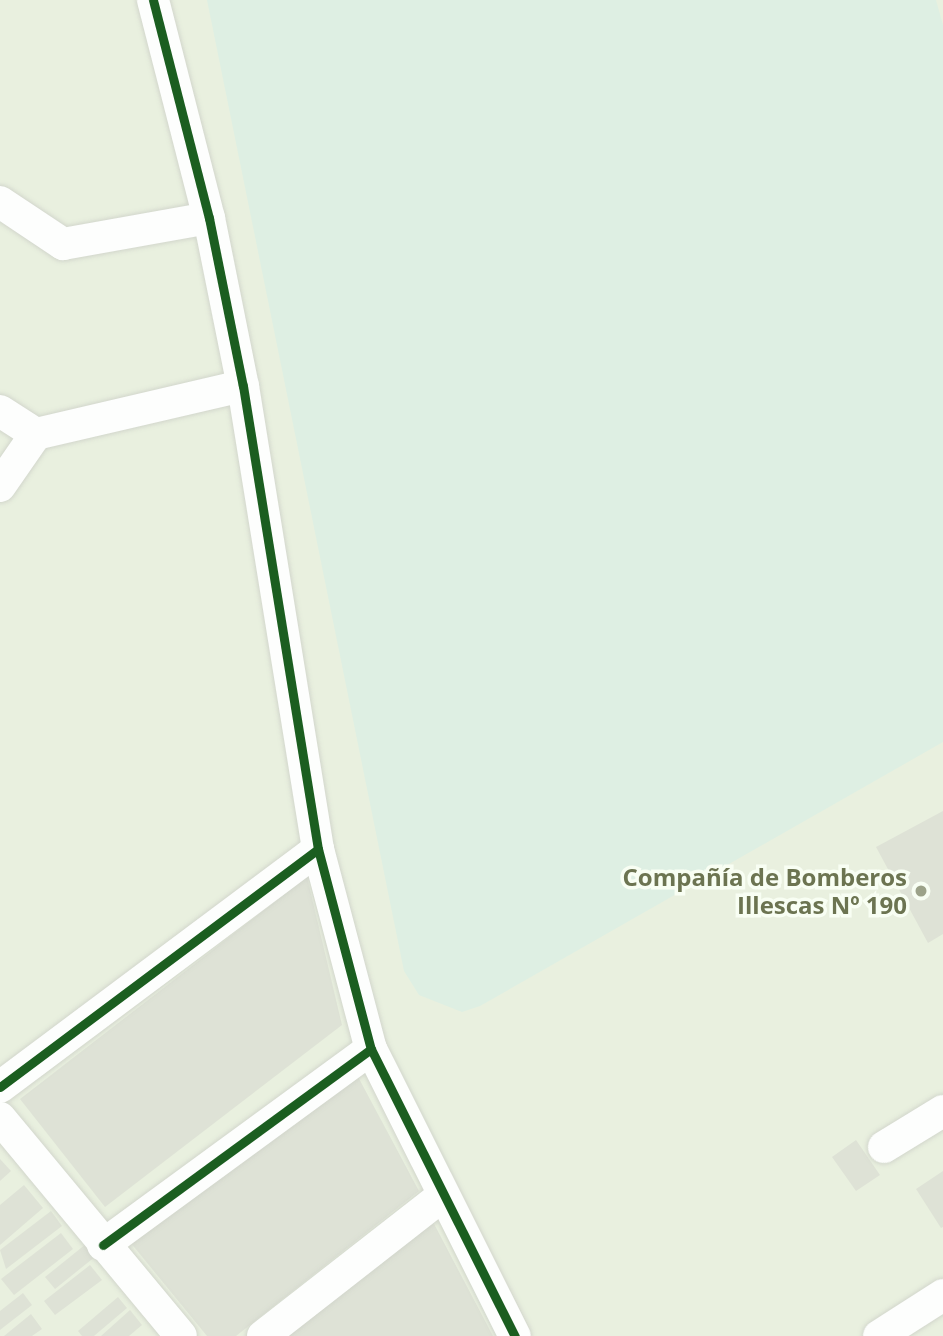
<!DOCTYPE html>
<html>
<head>
<meta charset="utf-8">
<style>
  body { margin:0 }
  #map { position:relative; width:943px; height:1336px; overflow:hidden; background:#f4f8f0; font-family:"Open Sans",sans-serif }
  div>[style] { position:absolute }
  [style*='--x'] { left:calc(var(--x)*1px); top:calc(var(--y)*1px); width:calc(var(--w)*1px); rotate:calc(var(--a)*1deg) }
  .residential>* { inset:0; background:#e9f0df }
  .green>* { inset:0; background:#deefe3 }
  .building>* { inset:0; background:#dee2d6 }
  .roads { filter:drop-shadow(0 0 2px #d2d6cc) drop-shadow(0 0 2px #d2d6cc) }
  .minor>* { height:32px; margin:-16px; padding:0 16px; transform-origin:16px; border-radius:16px; background:#fdfefd }
  .cycleway>* { height:9px; margin:-4.5px; padding:0 4.5px; transform-origin:4.5px; border-radius:4.5px; background:#1b5e20 }
  .dots>* { width:19px; height:19px; translate:-50% -50%; box-sizing:border-box; border:4px solid #f8fef3; border-radius:50% }
  span { translate:-50% -50%; white-space:nowrap; text-align:center; line-height:1.15; -webkit-text-stroke:7px #f8fef3; paint-order:stroke }
  .poi-label { font-size:24px; color:#6c7451; font-weight:700 }
  .right { translate:-100% -50%; text-align:right }
</style>
</head>
<body>
<div id="map">
  <div class="residential">
    <div style="clip-path:polygon(0 0,943px 0,943px 1336px,0 1336px)"></div>
  </div>
  <div class="green">
    <div style="clip-path:polygon(207px 0,936px 0,943px 25px,943px 742px,480px 1006px,462px 1012px,419px 995px,404px 971px)"></div>
  </div>
  <div class="building">
    <div style="clip-path:polygon(943px 811px,943px 934px,928px 943px,876px 847px)"></div>
    <div style="clip-path:polygon(307px 877px,342px 1025px,105px 1207px,20px 1099px)"></div>
    <div style="clip-path:polygon(356px 1073px,419px 1191px,236px 1336px,207px 1336px,130px 1242px)"></div>
    <div style="clip-path:polygon(856px 1140px,880px 1175px,856px 1191px,832px 1157px)"></div>
    <div style="clip-path:polygon(0 1159px,11px 1171px,0 1181px)"></div>
    <div style="clip-path:polygon(943px 1171px,943px 1227px,941px 1228px,916px 1189px)"></div>
    <div style="clip-path:polygon(24px 1185px,43px 1208px,0 1245px,0 1205px)"></div>
    <div style="clip-path:polygon(51px 1211px,62px 1226px,6px 1269px,0 1250px)"></div>
    <div style="clip-path:polygon(432px 1220px,493px 1336px,284px 1336px)"></div>
    <div style="clip-path:polygon(61px 1233px,73px 1249px,14px 1295px,1px 1279px)"></div>
    <div style="clip-path:polygon(86px 1244px,96px 1256px,55px 1289px,45px 1277px)"></div>
    <div style="clip-path:polygon(90px 1265px,102px 1280px,55px 1315px,44px 1301px)"></div>
    <div style="clip-path:polygon(23px 1293px,32px 1305px,0 1330px,0 1311px)"></div>
    <div style="clip-path:polygon(118px 1297px,127px 1308px,94px 1336px,82px 1336px,78px 1331px)"></div>
    <div style="clip-path:polygon(130px 1310px,142px 1325px,129px 1336px,101px 1336px)"></div>
    <div style="clip-path:polygon(31px 1314px,42px 1329px,32px 1336px,4px 1336px)"></div>
  </div>
  <div class="roads">
    <div class="minor">
      <div style="--x:153;--y:0;--w:225;--a:75.6"></div>
      <div style="--x:209;--y:218;--w:171;--a:78.6"></div>
      <div style="--x:243;--y:386;--w:469;--a:80.8"></div>
      <div style="--x:318;--y:849;--w:207;--a:75.2"></div>
      <div style="--x:371;--y:1049;--w:321;--a:63.4"></div>
      <div style="--x:0;--y:202;--w:76;--a:33.7"></div>
      <div style="--x:63;--y:244;--w:148;--a:-10.1"></div>
      <div style="--x:0;--y:411;--w:43;--a:32.6"></div>
      <div style="--x:36;--y:434;--w:212;--a:-13.1"></div>
      <div style="--x:0;--y:486;--w:63;--a:-55.3"></div>
      <div style="--x:0;--y:1087;--w:397;--a:-36.8"></div>
      <div style="--x:0;--y:1118;--w:283;--a:50.3"></div>
      <div style="--x:884;--y:1147;--w:69;--a:-31.4"></div>
      <div style="--x:103;--y:1245;--w:332;--a:-36.2"></div>
      <div style="--x:263;--y:1336;--w:227;--a:-38"></div>
      <div style="--x:879;--y:1336;--w:76;--a:-32.6"></div>
    </div>
  </div>
  <div class="cycleway">
    <div style="--x:153;--y:0;--w:225;--a:75.6"></div>
    <div style="--x:209;--y:218;--w:171;--a:78.6"></div>
    <div style="--x:243;--y:386;--w:469;--a:80.8"></div>
    <div style="--x:318;--y:849;--w:207;--a:75.2"></div>
    <div style="--x:371;--y:1049;--w:321;--a:63.4"></div>
    <div style="--x:0;--y:1087;--w:397;--a:-36.8"></div>
    <div style="--x:103;--y:1245;--w:332;--a:-36.2"></div>
  </div>
  <div class="dots">
    <div style="left:921px;top:891px;background:#9ca289"></div>
  </div>
  <div class="poi-label">
    <span class="right" style="left:907px;top:891px">Compañía de Bomberos<br>Illescas Nº 190</span>
  </div>
</div>
</body>
</html>
